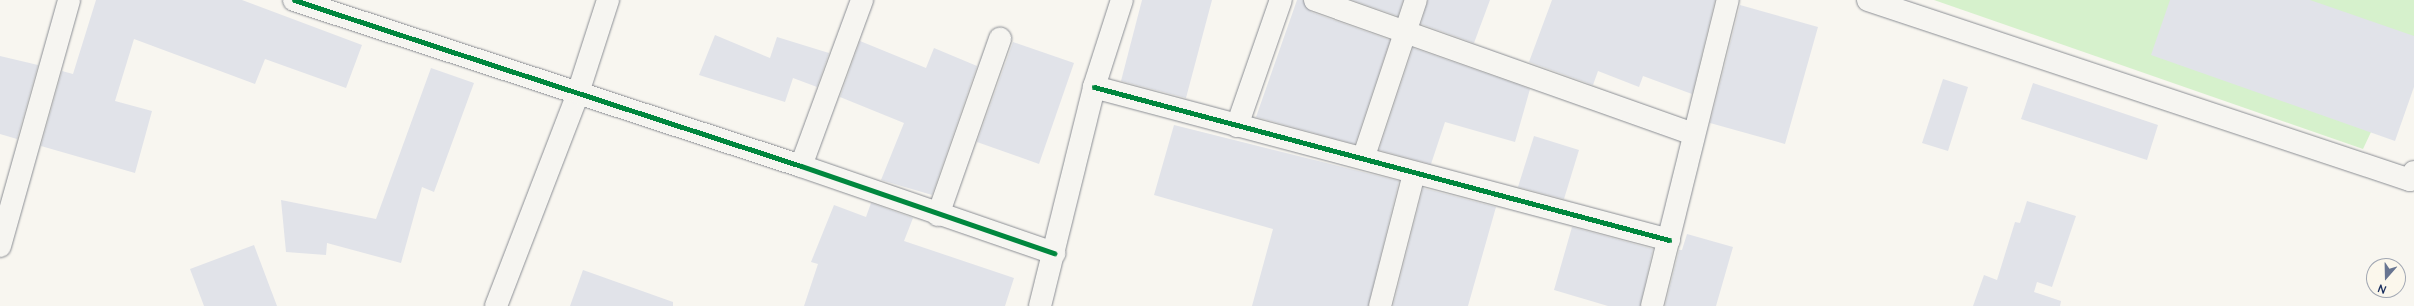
<!DOCTYPE html>
<html>
<head>
<meta charset="utf-8">
<style>
  body { margin:0 }
  #map { position:relative; width:2414px; height:306px; overflow:hidden; background:#f8f6f0; font-family:"Architects Daughter",sans-serif }
  div>[style] { position:absolute }
  [style*='--x'] { left:calc(var(--x)*1px); top:calc(var(--y)*1px); width:calc(var(--w)*1px); rotate:calc(var(--a)*1deg) }
  .green>* { inset:0; background:#d6f1cc }
  .building>* { inset:0; background:#e1e3e9 }
  .roads { filter:drop-shadow(0 0 1px #8b8e94) drop-shadow(0 0 1px #8b8e94) }
  .street>* { height:22px; margin:-11px; padding:0 11px; transform-origin:11px; border-radius:11px; background:#f6f5f1 }
  .secondary>* { height:22px; margin:-11px; padding:0 11px; transform-origin:11px; border-radius:11px; background:#f6f5f1 }
  .cycleway>* { height:5px; margin:-2.5px; padding:0 2.5px; transform-origin:2.5px; border-radius:2.5px; background:#00873e }
  span { translate:-50% -50%; white-space:nowrap; text-align:center; line-height:1.15; -webkit-text-stroke:3px #fbf7ec; paint-order:stroke }
  .north { position:absolute; left:2366px; top:258px; width:40px; height:40px; box-sizing:border-box; background:#fbf7ec; border:1px solid #a1a7b3; border-radius:50%; rotate:200deg; font-size:11px; font-weight:700; line-height:16px; text-align:center; color:#1b2f5e }
  .north::after { content:''; display:block; margin:auto; width:14px; height:18px; background:#687591; clip-path:polygon(50% 0,100% 100%,50% 72%,0 100%) }
</style>
</head>
<body>
<div id="map">
  <div class="green">
    <div style="clip-path:polygon(1934px 0,2414px 0,2414px 41px,2363px 149px)"></div>
  </div>
  <div class="building">
    <div style="clip-path:polygon(96px 0,242px 0,362px 45px,346px 88px,265px 59px,255px 84px,134px 39px,115px 101px,152px 111px,135px 173px,41px 146px,62px 71px,73px 74px)"></div>
    <div style="clip-path:polygon(1142px 0,1212px 0,1186px 98px,1121px 81px)"></div>
    <div style="clip-path:polygon(1297px 0,1303px 0,1311px 12px,1390px 40px,1355px 144px,1256px 117px)"></div>
    <div style="clip-path:polygon(1352px 0,1403px 0,1398px 16px)"></div>
    <div style="clip-path:polygon(1428px 0,1490px 0,1474px 43px,1421px 24px)"></div>
    <div style="clip-path:polygon(1552px 0,1715px 0,1692px 94px,1643px 76px,1639px 87px,1598px 71px,1593px 85px,1529px 62px)"></div>
    <div style="clip-path:polygon(2170px 0,2310px 0,2414px 36px,2414px 87px,2395px 141px,2151px 55px)"></div>
    <div style="clip-path:polygon(1740px 5px,1818px 27px,1785px 144px,1710px 123px)"></div>
    <div style="clip-path:polygon(715px 35px,770px 58px,777px 37px,829px 53px,817px 87px,793px 78px,785px 102px,699px 75px)"></div>
    <div style="clip-path:polygon(860px 41px,926px 68px,934px 48px,977px 66px,932px 195px,881px 180px,904px 123px,840px 97px)"></div>
    <div style="clip-path:polygon(1013px 42px,1074px 63px,1039px 164px,977px 142px)"></div>
    <div style="clip-path:polygon(1413px 48px,1530px 89px,1515px 142px,1445px 122px,1431px 164px,1379px 150px)"></div>
    <div style="clip-path:polygon(0 56px,38px 65px,17px 139px,0 134px)"></div>
    <div style="clip-path:polygon(431px 68px,474px 83px,434px 192px,422px 187px,401px 263px,327px 243px,326px 255px,286px 252px,281px 200px,376px 219px)"></div>
    <div style="clip-path:polygon(1943px 79px,1968px 87px,1948px 151px,1922px 143px)"></div>
    <div style="clip-path:polygon(2033px 83px,2158px 125px,2147px 160px,2021px 119px)"></div>
    <div style="clip-path:polygon(1174px 125px,1399px 181px,1368px 306px,1252px 306px,1273px 229px,1154px 195px)"></div>
    <div style="clip-path:polygon(1534px 136px,1579px 150px,1564px 199px,1518px 187px)"></div>
    <div style="clip-path:polygon(1423px 188px,1496px 207px,1468px 306px,1393px 306px)"></div>
    <div style="clip-path:polygon(2027px 201px,2076px 216px,2052px 287px,2037px 282px,2034px 292px,2061px 301px,2060px 306px,1973px 306px,1984px 275px,1997px 280px,2015px 222px,2020px 223px)"></div>
    <div style="clip-path:polygon(871px 203px,913px 218px,904px 241px,1014px 278px,1005px 306px,804px 306px,818px 264px,811px 262px,834px 205px,866px 217px)"></div>
    <div style="clip-path:polygon(1572px 227px,1653px 249px,1640px 306px,1608px 306px,1554px 290px)"></div>
    <div style="clip-path:polygon(1687px 234px,1733px 247px,1716px 306px,1665px 306px,1679px 250px,1682px 250px)"></div>
    <div style="clip-path:polygon(254px 245px,277px 306px,204px 306px,190px 269px)"></div>
    <div style="clip-path:polygon(583px 270px,673px 302px,673px 306px,570px 306px)"></div>
  </div>
  <div class="roads">
    <div class="street">
      <div style="--x:294;--y:0;--w:533;--a:18.13"></div>
      <div style="--x:801;--y:166;--w:268;--a:19"></div>
      <div style="--x:1315;--y:0;--w:401;--a:19.5"></div>
      <div style="--x:1094;--y:87;--w:595;--a:14.9"></div>
      <div style="--x:1237;--y:126;--w:133;--a:-70.8"></div>
      <div style="--x:1364;--y:156;--w:164;--a:-71.6"></div>
      <div style="--x:801;--y:166;--w:177;--a:-69.8"></div>
      <div style="--x:938;--y:215;--w:187;--a:-70.6"></div>
      <div style="--x:0;--y:246;--w:255;--a:-74.3"></div>
      <div style="--x:1040;--y:306;--w:226;--a:-76.1"></div>
      <div style="--x:1094;--y:87;--w:91;--a:-72.2"></div>
      <div style="--x:1380;--y:306;--w:136;--a:-75.6"></div>
      <div style="--x:1652;--y:306;--w:315;--a:-76.1"></div>
    </div>
    <div class="secondary">
      <div style="--x:1868;--y:0;--w:571;--a:18.37"></div>
      <div style="--x:2410;--y:180;--w:9;--a:-63"></div>
      <div style="--x:496;--y:306;--w:228;--a:-68.9"></div>
      <div style="--x:578;--y:93;--w:98;--a:-72.1"></div>
    </div>
  </div>
  <div class="cycleway">
    <div style="--x:294;--y:0;--w:533;--a:18.13"></div>
    <div style="--x:801;--y:166;--w:268;--a:19"></div>
    <div style="--x:1094;--y:87;--w:595;--a:14.9"></div>
  </div>
  <div class="north">N</div>
</div>
</body>
</html>
